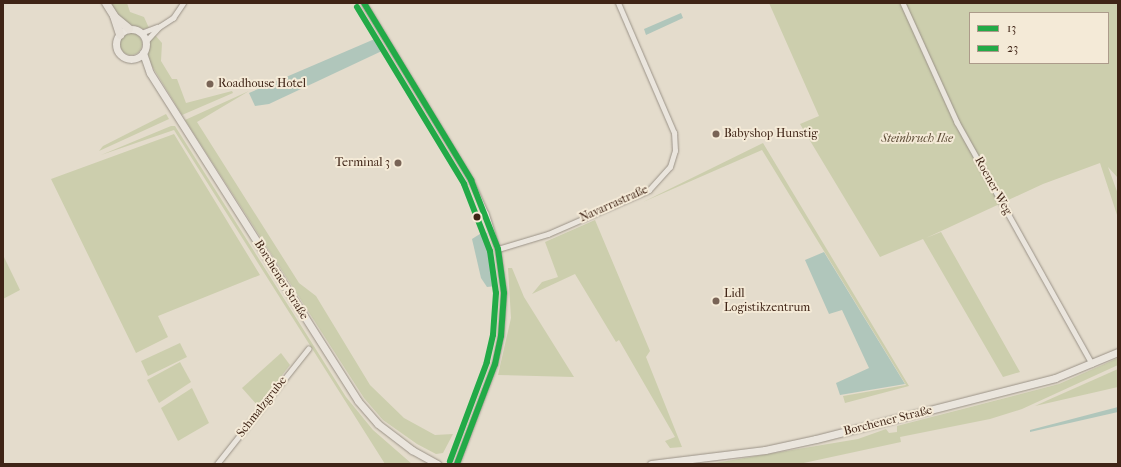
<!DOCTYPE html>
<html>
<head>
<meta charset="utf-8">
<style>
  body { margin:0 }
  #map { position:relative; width:1121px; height:467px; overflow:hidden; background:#e4dccc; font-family:"IM FELL French Canon",serif }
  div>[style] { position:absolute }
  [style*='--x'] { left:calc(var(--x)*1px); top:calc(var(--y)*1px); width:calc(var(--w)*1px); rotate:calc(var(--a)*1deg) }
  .green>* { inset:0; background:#cccead }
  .round { border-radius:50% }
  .water>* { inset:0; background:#b0c6bb }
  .roads { filter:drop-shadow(0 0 1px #9a9287) drop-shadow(0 0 1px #9a9287) }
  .street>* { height:4.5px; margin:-2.25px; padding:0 2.25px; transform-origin:2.25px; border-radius:2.25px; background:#eae5dd }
  .secondary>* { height:7px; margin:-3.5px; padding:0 3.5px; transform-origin:3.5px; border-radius:3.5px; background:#eae5dd }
  .secondary>.ring { margin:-3.5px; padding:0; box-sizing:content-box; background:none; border:7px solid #eae5dd; border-radius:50% }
  .highway>* { height:8px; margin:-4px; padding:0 4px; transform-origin:4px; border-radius:4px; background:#e7e1d8 }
  .bus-1>* { height:6px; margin:-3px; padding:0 3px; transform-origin:3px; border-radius:3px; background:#22aa47 }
  .bus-2>* { height:6px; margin:-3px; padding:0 3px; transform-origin:3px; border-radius:3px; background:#22aa47 }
  .dots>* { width:11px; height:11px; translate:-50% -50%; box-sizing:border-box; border:2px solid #f4ead7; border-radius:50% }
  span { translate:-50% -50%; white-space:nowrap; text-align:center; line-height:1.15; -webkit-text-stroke:4px #f4ead7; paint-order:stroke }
  .poi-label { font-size:12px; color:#3f2416 }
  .left { translate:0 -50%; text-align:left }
  .right { translate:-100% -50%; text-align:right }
  .park-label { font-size:12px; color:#5d4c36; font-style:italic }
  .street-label { font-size:12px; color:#3f2416 }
  .frame { position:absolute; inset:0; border:4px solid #3f2416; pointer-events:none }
  .legend { position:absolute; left:969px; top:12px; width:140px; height:52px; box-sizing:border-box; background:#f4ead7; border:1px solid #ac9b8a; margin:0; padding:5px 7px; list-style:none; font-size:12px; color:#3f2416 }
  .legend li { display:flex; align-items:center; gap:8px; height:20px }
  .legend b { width:20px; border:1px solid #ac9b8a }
</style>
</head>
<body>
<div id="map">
  <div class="green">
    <div style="clip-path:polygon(110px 3px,127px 3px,130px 12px,144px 17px,149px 28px,143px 29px,124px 22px)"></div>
    <div style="clip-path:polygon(evenodd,769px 3px,1118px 3px,1118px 178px,1108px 167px,1118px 194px,1118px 218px,1100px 163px,1043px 184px,926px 238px,941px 232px,1020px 372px,1003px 377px,923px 239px,880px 257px,800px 124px,819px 116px,769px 3px,970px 13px,1108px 13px,1108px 63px,970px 63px,970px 13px)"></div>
    <div class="round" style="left:120px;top:33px;width:22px;height:22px"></div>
    <div style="clip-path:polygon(155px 35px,162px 43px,161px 61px,172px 79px,177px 79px,186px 103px,232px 91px,233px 93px,182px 115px,147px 58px,150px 41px)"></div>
    <div style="clip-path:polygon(249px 91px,197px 122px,299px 283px,316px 296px,370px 385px,404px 418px,435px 435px,453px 434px,443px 453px,436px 454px,417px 444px,383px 420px,364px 398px,185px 120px)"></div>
    <div style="clip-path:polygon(166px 114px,169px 119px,99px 151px,103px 146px)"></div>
    <div style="clip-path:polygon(171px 126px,175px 126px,346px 397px,373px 430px,412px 464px,385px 464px,174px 130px,101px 155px)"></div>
    <div style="clip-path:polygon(174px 134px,260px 275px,158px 316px,168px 337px,136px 353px,51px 179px)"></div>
    <div style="clip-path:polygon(763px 143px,909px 386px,845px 403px,843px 396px,906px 385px,762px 150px,643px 202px)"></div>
    <div style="clip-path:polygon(595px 220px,650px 351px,646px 357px,682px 447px,670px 448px,665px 441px,675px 437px,619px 340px,616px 342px,575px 274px,532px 294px,542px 282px,558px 277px,545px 242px)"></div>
    <div style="clip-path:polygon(3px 255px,20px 290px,3px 299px)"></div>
    <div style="clip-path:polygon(508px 268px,512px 268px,524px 297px,574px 377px,498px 375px,511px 318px)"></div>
    <div style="clip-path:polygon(180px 343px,187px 357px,148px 376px,141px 361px)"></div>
    <div style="clip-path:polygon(281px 353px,290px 365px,258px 406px,242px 388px)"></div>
    <div style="clip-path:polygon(1118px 358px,1118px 365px,1022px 409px,990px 419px,900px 437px,901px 442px,799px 464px,709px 464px,858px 439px,886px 429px,889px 433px,897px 432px,897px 426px,1059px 384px)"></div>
    <div style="clip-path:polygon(180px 362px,191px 382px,159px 403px,147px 380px)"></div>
    <div style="clip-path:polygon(1118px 369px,1118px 387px,1035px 406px,1048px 400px)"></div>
    <div style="clip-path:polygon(192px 388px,209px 423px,178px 441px,161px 408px)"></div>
  </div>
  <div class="water">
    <div style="clip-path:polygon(681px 13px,683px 18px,646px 35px,644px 29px)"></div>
    <div style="clip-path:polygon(377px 38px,384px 50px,269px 104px,255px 106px,249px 93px)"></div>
    <div style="clip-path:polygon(483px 232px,487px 233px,491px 251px,496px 286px,487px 287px,481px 278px,472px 239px)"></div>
    <div style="clip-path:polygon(824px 252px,905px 384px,840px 395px,836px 383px,869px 368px,842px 310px,829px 314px,805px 260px)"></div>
    <div style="clip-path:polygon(1118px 407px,1118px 412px,1030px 432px,1030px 430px)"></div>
  </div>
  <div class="roads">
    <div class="street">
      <div style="--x:364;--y:3;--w:207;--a:58.8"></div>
      <div style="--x:471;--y:180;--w:36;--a:66"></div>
      <div style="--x:486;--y:213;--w:38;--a:72"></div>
      <div style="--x:498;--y:249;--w:44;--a:82.2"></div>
      <div style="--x:504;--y:293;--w:43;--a:94"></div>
      <div style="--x:501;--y:336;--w:29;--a:102"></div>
      <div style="--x:495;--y:364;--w:107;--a:110.8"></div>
      <div style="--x:903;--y:3;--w:131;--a:65.6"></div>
      <div style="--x:957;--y:122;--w:277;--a:60.8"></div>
      <div style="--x:141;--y:33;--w:17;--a:-21"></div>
      <div style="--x:146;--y:41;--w:19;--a:-47"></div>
      <div style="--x:159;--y:27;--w:17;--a:-33"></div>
      <div style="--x:173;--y:18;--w:18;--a:-56"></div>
      <div style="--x:498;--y:249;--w:52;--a:-16.7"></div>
      <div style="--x:548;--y:234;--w:110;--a:-23.5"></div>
      <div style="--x:649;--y:190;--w:31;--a:-48"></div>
      <div style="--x:670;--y:167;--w:17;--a:-73"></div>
      <div style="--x:675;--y:151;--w:18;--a:-93"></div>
      <div style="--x:674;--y:133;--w:142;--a:-113.3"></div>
      <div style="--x:217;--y:464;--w:147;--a:-51.6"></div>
    </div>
    <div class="secondary">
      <div class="ring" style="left:116px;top:29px;width:23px;height:23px"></div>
      <div style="--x:143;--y:53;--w:21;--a:71"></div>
      <div style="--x:150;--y:73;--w:388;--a:57.6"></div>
      <div style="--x:358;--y:401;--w:30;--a:49"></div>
      <div style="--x:378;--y:424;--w:43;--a:37.4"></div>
      <div style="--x:412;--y:450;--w:29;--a:29"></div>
      <div style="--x:651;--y:464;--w:115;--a:-7"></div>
      <div style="--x:765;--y:450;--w:52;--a:-12.2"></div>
      <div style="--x:816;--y:439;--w:247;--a:-14.3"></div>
      <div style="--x:1055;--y:378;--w:68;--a:-22.4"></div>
    </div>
    <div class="highway">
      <div style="--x:106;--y:3;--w:15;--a:58"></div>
      <div style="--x:114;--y:16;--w:20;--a:72"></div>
      <div style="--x:116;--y:18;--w:17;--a:40"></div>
    </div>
  </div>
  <div class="bus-1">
    <div style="--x:364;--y:3;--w:207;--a:58.8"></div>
    <div style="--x:471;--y:180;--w:74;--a:68.6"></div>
    <div style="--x:498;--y:249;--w:44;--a:82.2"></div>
    <div style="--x:504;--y:293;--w:43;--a:94"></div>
    <div style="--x:501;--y:336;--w:29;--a:102"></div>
    <div style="--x:495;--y:364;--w:107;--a:110.8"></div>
  </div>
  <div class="bus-2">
    <div style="--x:357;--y:7;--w:207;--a:58.8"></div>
    <div style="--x:464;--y:184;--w:72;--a:68.8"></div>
    <div style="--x:490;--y:251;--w:42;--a:81.9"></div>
    <div style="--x:496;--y:293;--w:42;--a:94.1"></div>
    <div style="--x:493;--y:335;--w:28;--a:103"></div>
    <div style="--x:487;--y:362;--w:106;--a:110.5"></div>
  </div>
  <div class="dots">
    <div style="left:210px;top:84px;background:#796456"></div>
    <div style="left:716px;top:134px;background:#796456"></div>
    <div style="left:398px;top:163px;background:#796456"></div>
    <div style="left:477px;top:217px;background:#3f2416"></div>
    <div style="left:716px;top:301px;background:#796456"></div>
  </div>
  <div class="poi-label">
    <span class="left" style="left:218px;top:84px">Roadhouse Hotel</span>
    <span class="left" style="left:724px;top:134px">Babyshop Hunstig</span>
    <span class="right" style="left:390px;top:163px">Terminal 3</span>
    <span class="left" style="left:724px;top:301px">Lidl<br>Logistikzentrum</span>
  </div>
  <div class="park-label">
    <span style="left:917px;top:139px">Steinbruch Ilse</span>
  </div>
  <div class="street-label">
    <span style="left:993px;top:186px;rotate:61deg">Roener Weg</span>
    <span style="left:614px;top:204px;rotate:-24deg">Navarrastraße</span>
    <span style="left:281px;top:280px;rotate:58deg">Borchener Straße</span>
    <span style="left:262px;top:407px;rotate:-52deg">Schmalzgrube</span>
    <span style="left:888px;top:421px;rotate:-14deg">Borchener Straße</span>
  </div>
  <div class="frame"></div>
  <ul class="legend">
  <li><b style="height:5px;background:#22aa47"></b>13</li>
  <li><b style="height:5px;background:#22aa47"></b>23</li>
  </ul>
</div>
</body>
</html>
